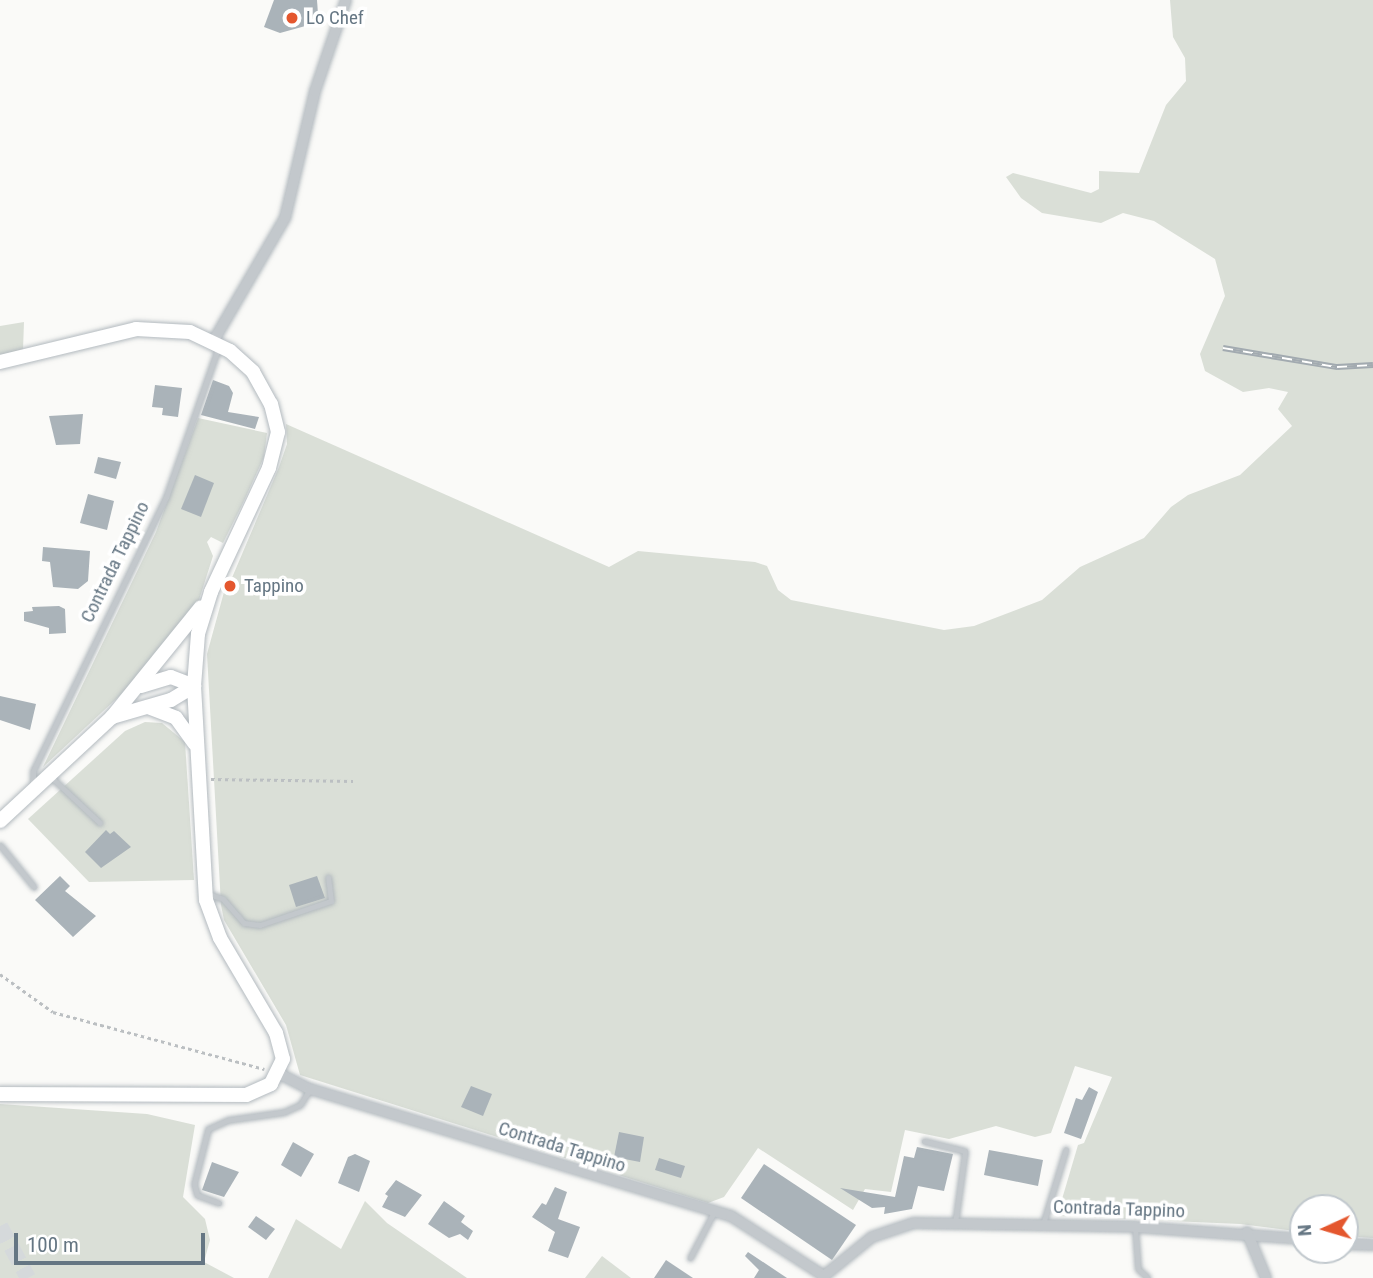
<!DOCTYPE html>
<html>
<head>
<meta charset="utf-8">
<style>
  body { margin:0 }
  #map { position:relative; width:1373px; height:1278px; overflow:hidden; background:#fafaf8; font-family:"Roboto Condensed",sans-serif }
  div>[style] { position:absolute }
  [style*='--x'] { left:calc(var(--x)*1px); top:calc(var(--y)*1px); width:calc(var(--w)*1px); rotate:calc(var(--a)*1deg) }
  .green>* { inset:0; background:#dadfd7 }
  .building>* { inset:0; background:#aab3b9 }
  .primary-tunnel>* { height:16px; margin-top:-8px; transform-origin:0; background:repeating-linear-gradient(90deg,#d5d9db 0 16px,transparent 0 24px) }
  .path>* { height:2.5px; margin-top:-1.25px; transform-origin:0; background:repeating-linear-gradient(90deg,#bbbfc2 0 3.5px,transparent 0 7px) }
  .roads { filter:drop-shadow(0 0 2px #b3babf) drop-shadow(0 0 2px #b3babf) }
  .lane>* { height:5px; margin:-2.5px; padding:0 2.5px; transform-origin:2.5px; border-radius:2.5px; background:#c3c8cc }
  .street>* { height:10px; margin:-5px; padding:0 5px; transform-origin:5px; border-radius:5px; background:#c3c8cc }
  .secondary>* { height:14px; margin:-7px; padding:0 7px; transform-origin:7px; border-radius:7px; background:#fff }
  .rail>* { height:6px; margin-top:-3px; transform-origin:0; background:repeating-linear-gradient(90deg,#fff 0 10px,#a2aab0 0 20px); box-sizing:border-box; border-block:2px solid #a2aab0 }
  .dots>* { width:19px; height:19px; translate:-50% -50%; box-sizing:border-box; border:4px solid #fff; border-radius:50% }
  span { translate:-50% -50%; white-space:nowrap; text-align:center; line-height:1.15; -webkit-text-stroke:7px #fff; paint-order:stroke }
  .poi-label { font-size:19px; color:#657683 }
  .left { translate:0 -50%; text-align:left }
  .street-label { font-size:19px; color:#657683 }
  .north { position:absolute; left:1289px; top:1194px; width:70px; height:70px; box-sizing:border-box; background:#fff; border:2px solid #c1c8cd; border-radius:50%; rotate:266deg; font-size:19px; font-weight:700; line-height:28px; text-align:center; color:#657683 }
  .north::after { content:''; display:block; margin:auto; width:24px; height:32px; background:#e4572e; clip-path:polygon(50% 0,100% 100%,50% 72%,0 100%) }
  .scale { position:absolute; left:14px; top:1233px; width:191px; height:32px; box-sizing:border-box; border:4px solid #657683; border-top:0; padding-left:9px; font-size:21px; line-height:24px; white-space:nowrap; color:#657683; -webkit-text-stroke:5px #fff; paint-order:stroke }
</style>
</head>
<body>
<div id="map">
  <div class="green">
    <div style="clip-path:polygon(1170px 0,1373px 0,1373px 1238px,1345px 1236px,1345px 1208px,1303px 1208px,1303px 1232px,1240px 1224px,1057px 1216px,1078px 1145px,1084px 1143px,1112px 1077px,1075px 1066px,1051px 1133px,1035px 1137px,996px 1126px,949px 1139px,905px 1130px,891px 1192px,865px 1189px,853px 1210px,758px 1148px,724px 1197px,708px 1203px,300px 1075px,286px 1025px,224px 920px,221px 905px,207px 654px,224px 592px,233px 593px,237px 585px,231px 580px,279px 467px,287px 444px,286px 424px,609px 567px,638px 551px,755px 562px,767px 566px,778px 590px,791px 600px,944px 630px,974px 626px,1042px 600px,1080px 567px,1144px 538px,1171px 507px,1188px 495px,1240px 475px,1292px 426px,1278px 409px,1288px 392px,1269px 388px,1243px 392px,1205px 371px,1200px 354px,1225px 296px,1215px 259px,1154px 221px,1123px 213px,1101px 223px,1042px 213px,1021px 198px,1006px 177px,1013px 173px,1091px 193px,1099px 189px,1099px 171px,1139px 173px,1166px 105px,1186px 81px,1185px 58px,1173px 37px)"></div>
    <div style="clip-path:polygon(24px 322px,23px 350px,0 355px,0 326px)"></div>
    <div style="clip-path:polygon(198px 418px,267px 433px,264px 457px,244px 501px,223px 543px,211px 537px,207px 542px,213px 556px,198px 603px,142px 675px,43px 767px,156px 532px)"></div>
    <div style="clip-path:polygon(145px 722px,162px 723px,185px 742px,194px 880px,89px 882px,28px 819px,125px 731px)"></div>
    <div style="clip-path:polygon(0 1104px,147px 1114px,195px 1125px,183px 1197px,205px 1219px,210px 1240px,204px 1262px,234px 1278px,0 1278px)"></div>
    <div style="clip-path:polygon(365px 1201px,387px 1223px,467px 1278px,268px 1278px,296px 1219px,341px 1249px)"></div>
    <div style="clip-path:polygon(602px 1256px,631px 1278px,585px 1278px)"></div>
  </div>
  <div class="building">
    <div style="clip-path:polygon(274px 0,317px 0,318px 14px,309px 25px,280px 33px,264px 27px)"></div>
    <div style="clip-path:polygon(213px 380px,229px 386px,233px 393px,228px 412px,259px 417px,255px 429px,201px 415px)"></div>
    <div style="clip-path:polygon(155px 385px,182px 388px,178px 417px,162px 415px,163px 408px,152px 407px)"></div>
    <div style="clip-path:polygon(83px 414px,80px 444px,56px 445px,49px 416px)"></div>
    <div style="clip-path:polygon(98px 457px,121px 462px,116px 479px,94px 473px)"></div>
    <div style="clip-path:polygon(195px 475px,214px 483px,201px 517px,181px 509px)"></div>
    <div style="clip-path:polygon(88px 494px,114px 501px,107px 530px,80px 523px)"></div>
    <div style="clip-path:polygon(43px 547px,90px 551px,88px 581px,78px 589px,53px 587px,50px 562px,42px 561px)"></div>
    <div style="clip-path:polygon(59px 606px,65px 609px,66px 633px,49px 634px,49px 628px,24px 621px,24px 612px,33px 611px,32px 607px)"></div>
    <div style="clip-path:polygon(0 696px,36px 704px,30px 730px,0 720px)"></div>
    <div style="clip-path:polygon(106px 830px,110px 834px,114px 831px,131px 847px,101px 868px,85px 852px)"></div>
    <div style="clip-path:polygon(60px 876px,70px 886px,65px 891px,96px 916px,73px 937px,35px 900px)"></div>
    <div style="clip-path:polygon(317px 876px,325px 898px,296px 907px,289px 885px)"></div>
    <div style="clip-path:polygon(471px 1086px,492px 1094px,483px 1116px,461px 1107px)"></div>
    <div style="clip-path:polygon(1089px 1087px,1098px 1092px,1081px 1139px,1064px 1133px,1076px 1098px,1082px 1100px)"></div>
    <div style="clip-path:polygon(619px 1132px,644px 1137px,640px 1162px,614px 1157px)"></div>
    <div style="clip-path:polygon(293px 1142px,314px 1154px,301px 1177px,281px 1165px)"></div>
    <div style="clip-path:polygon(917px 1147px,953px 1154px,944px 1191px,918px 1186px,912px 1209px,884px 1214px,885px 1207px,872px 1208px,840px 1188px,895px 1197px,904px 1156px,914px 1158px)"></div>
    <div style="clip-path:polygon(989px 1150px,1043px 1160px,1038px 1186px,984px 1175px)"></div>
    <div style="clip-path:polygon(355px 1154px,370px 1161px,359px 1192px,338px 1183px,348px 1157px)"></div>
    <div style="clip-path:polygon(659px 1158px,685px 1166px,681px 1178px,655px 1170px)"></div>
    <div style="clip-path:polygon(212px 1162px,239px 1172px,224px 1197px,202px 1190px)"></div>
    <div style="clip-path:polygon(764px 1164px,856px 1225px,832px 1260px,741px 1198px)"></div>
    <div style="clip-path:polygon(396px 1180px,422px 1195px,405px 1217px,382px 1207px,388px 1196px,385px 1194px)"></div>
    <div style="clip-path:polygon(555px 1187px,567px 1192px,558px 1219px,580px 1227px,568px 1258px,548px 1251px,555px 1232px,532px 1217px,542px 1203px,546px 1205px)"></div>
    <div style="clip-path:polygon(444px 1201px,465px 1216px,461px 1222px,473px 1231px,468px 1240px,460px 1234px,449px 1238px,428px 1224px)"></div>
    <div style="clip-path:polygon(256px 1216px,275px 1229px,266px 1240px,248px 1227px)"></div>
    <div style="clip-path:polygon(748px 1252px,787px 1278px,754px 1278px,759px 1270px,745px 1256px)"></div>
    <div style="clip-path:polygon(666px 1260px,693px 1278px,654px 1278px)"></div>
  </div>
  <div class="primary-tunnel">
    <div style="--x:0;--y:1226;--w:59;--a:61.7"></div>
  </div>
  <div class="path">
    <div style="--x:211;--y:779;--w:142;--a:0.8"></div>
    <div style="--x:0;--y:974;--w:65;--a:35.6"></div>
    <div style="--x:53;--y:1012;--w:219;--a:15.1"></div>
  </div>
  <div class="roads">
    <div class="lane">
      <div style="--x:51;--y:777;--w:67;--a:43.2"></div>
      <div style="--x:33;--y:787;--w:16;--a:-90"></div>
      <div style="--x:33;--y:771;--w:305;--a:-64.1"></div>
      <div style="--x:166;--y:497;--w:160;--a:-70.7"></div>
      <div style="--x:0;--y:845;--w:54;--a:51"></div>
      <div style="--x:208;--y:894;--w:16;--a:18"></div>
      <div style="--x:223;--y:899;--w:32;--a:49"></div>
      <div style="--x:244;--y:923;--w:16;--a:7"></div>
      <div style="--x:260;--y:925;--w:75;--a:-18.7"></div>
      <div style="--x:331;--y:901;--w:24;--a:-97"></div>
      <div style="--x:924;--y:1141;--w:42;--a:13.7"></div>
      <div style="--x:965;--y:1151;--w:73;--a:97.9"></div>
      <div style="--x:219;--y:1203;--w:23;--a:-160"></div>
      <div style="--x:197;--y:1195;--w:11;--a:-105"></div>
      <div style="--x:194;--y:1184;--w:57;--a:-75.7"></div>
      <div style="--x:208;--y:1129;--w:22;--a:-24"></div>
      <div style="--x:228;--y:1120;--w:57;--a:-8.1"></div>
      <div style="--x:284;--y:1112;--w:17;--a:-24"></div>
      <div style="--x:300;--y:1105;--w:19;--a:-58"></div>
      <div style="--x:1043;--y:1224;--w:78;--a:-73"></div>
      <div style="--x:1135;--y:1227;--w:42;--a:85.9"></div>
      <div style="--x:1138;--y:1269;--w:13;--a:42"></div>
      <div style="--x:690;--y:1258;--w:52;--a:-62.4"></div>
    </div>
    <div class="street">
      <div style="--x:214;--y:340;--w:141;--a:-59.8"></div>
      <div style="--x:285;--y:218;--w:130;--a:-76.7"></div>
      <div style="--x:315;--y:91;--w:96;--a:-71.2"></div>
      <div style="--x:280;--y:1074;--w:34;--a:27"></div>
      <div style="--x:310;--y:1089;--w:440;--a:16.8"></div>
      <div style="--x:731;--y:1216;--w:111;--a:32.8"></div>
      <div style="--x:824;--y:1276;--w:62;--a:-39.1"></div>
      <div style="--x:872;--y:1237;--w:44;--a:-18.4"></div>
      <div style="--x:914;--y:1223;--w:221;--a:1"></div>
      <div style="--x:1135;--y:1227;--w:168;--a:4.1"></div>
      <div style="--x:1247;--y:1232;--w:50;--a:67.6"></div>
      <div style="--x:1345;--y:1244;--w:28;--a:2"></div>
    </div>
    <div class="secondary">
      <div style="--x:0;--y:362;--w:140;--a:-13.6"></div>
      <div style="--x:136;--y:329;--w:54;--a:3.2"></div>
      <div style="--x:190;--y:332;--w:44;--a:25.4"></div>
      <div style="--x:230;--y:351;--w:31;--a:42"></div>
      <div style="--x:253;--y:372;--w:37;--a:61"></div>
      <div style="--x:271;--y:404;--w:29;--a:76"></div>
      <div style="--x:278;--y:432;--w:37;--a:104"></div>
      <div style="--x:269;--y:468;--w:137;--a:115.1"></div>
      <div style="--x:211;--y:592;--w:44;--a:107.2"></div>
      <div style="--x:198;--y:634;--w:52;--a:94.4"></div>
      <div style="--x:194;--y:686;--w:214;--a:86.8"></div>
      <div style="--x:206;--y:900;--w:40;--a:69.8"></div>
      <div style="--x:220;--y:938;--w:110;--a:59.5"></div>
      <div style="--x:276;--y:1033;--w:27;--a:75"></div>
      <div style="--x:283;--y:1059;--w:28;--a:116"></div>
      <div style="--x:271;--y:1084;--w:27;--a:156"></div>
      <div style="--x:246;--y:1095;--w:246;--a:-179.8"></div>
      <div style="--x:141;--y:686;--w:31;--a:-17"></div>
      <div style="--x:171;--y:677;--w:25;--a:21"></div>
      <div style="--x:148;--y:707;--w:30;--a:21"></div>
      <div style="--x:176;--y:718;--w:32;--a:54"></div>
      <div style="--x:112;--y:717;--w:61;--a:-16.1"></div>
      <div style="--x:171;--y:700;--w:27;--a:-31"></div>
      <div style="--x:0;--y:821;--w:153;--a:-42.9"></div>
      <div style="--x:112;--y:717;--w:141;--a:-51"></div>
    </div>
  </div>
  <div class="rail">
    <div style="--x:1223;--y:348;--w:116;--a:9.5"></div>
    <div style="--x:1337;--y:367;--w:36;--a:-3"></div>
  </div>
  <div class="dots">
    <div style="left:292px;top:18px;background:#e4572e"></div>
    <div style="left:230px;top:586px;background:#e4572e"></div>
  </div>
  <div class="poi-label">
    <span class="left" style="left:306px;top:18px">Lo Chef</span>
    <span class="left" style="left:244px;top:586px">Tappino</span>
  </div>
  <div class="street-label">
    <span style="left:115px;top:562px;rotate:-64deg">Contrada Tappino</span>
    <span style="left:562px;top:1147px;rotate:17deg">Contrada Tappino</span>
    <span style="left:1119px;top:1209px;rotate:2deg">Contrada Tappino</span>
  </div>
  <div class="north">N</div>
  <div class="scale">100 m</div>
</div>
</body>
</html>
